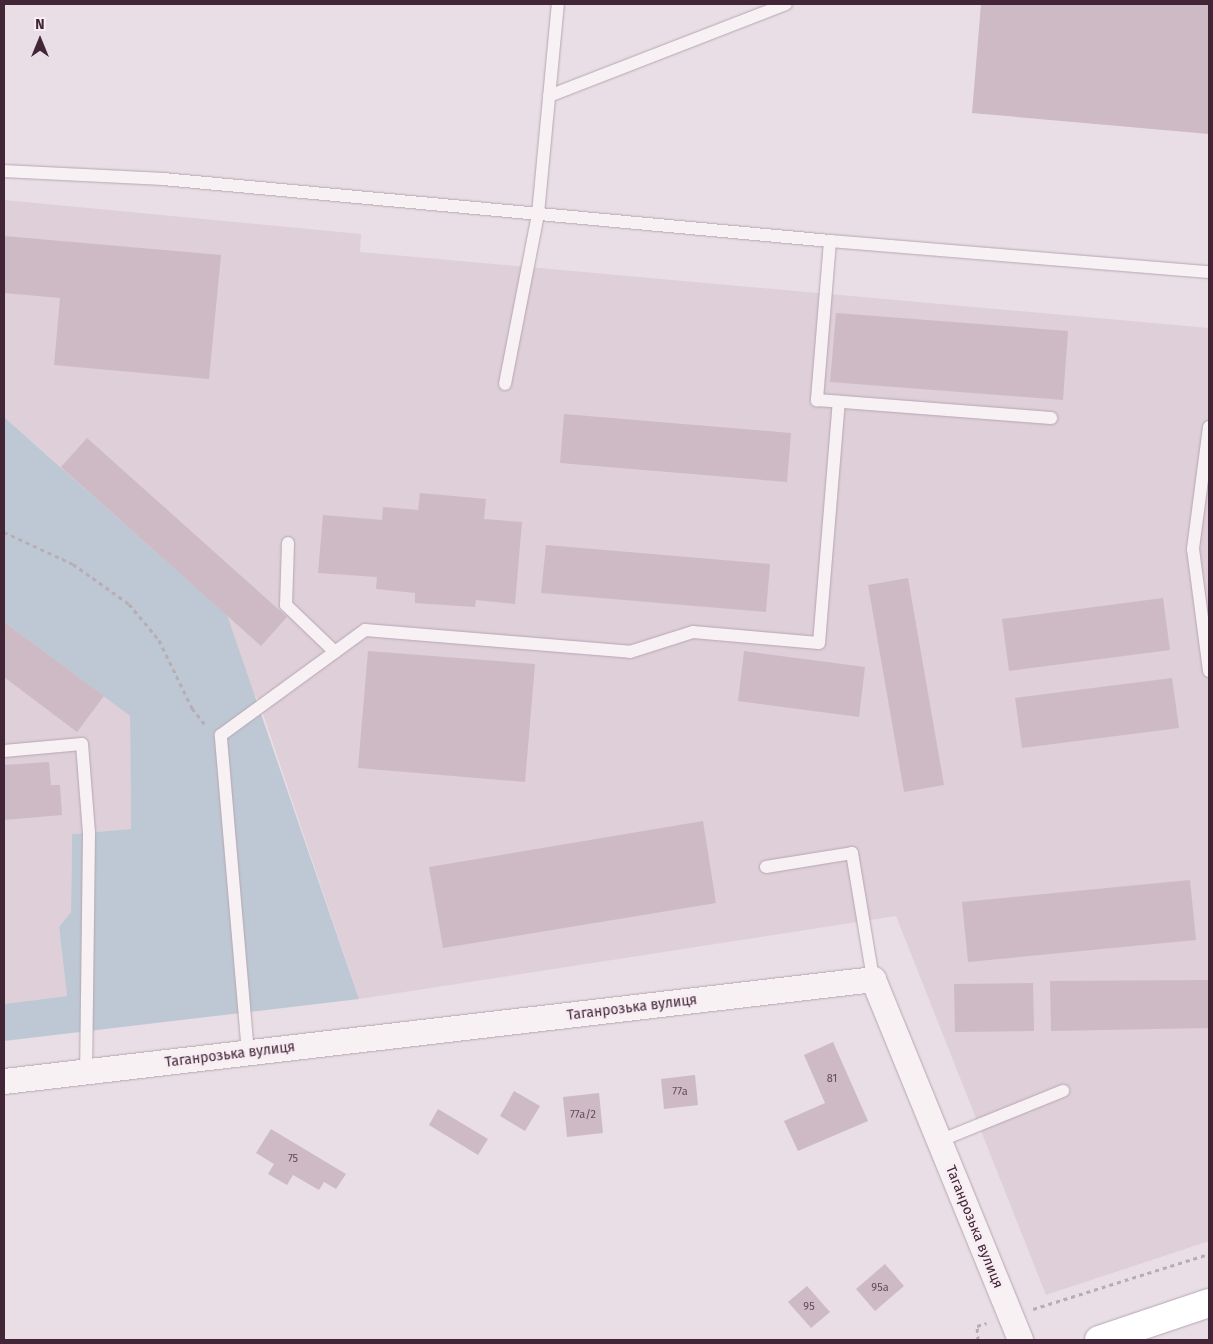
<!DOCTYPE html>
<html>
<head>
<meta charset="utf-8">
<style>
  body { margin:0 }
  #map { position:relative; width:1213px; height:1344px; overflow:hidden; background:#e9dee5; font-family:"Fira Sans",sans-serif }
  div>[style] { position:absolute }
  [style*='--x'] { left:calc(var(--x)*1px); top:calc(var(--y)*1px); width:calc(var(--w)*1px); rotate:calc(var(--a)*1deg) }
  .built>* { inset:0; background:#decfd8 }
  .green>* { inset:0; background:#bec8d4 }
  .building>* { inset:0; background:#cdbac5 }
  .path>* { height:3px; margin-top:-1.5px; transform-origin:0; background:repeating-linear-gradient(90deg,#b9acb3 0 4px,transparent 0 8px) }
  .roads { filter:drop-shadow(0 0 1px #b7a6b0) drop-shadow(0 0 1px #b7a6b0) }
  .service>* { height:12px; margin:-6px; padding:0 6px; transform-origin:6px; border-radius:6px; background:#f7f1f4 }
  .minor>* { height:25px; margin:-12.5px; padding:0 12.5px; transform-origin:12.5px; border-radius:12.5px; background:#f7f1f4 }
  .trunk>* { height:28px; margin:-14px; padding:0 14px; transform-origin:14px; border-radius:14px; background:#fff }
  span { translate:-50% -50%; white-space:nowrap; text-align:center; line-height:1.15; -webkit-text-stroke:5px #f7edf3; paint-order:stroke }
  .number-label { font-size:11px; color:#654a5a }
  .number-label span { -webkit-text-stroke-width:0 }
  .street-label { font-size:14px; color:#422536 }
  .frame { position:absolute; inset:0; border:5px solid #422536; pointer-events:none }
  .north { position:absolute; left:15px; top:15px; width:50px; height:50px; -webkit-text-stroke:4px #f7edf3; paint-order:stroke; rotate:0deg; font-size:14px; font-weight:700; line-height:20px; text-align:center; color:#422536 }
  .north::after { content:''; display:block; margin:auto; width:18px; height:22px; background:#422536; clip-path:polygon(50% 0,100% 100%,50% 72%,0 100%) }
</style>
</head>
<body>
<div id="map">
  <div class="built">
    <div style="clip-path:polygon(4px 200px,361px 234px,360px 252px,1209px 328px,1209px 1241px,1046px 1295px,896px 916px,359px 999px,258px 699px,61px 467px,4px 417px)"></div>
    <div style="clip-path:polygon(4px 622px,130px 716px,131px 829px,72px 834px,71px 912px,59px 928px,67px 996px,4px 1004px)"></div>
  </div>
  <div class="green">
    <div style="clip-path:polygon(4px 417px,227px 615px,359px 999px,4px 1041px,4px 1004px,67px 996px,59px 927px,71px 912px,72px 834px,131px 829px,130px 716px,4px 622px)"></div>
  </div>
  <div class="building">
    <div style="clip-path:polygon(981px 4px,1209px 4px,1209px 134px,972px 113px)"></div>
    <div style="clip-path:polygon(4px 236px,221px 255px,209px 379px,54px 365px,60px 298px,4px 293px)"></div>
    <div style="clip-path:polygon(836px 313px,1068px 331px,1063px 400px,830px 382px)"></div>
    <div style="clip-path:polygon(564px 414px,791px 433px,787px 482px,560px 463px)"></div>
    <div style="clip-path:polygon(87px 438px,287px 617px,261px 646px,61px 467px)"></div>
    <div style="clip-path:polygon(420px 493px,486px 499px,484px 519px,522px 522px,515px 604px,476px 600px,475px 607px,415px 603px,415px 593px,376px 589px,377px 577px,318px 573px,323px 515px,382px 520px,383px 507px,418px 510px)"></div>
    <div style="clip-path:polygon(546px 545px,770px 564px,766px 612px,541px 593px)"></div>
    <div style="clip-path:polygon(908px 578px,944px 785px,904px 792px,868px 585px)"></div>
    <div style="clip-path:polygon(1163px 598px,1170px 650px,1009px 671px,1002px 619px)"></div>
    <div style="clip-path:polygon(4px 622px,104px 696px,77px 732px,4px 677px)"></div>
    <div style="clip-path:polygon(368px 651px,535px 664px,525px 782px,358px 768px)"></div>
    <div style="clip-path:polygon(744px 651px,865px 667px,859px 717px,738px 701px)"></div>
    <div style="clip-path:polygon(1172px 678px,1179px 728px,1022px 748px,1015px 698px)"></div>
    <div style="clip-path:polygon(49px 762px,51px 785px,60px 785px,62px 815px,4px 820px,4px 765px)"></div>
    <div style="clip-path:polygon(703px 821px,716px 903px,443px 948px,429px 867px)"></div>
    <div style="clip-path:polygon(1190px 880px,1196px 940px,968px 962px,962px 902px)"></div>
    <div style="clip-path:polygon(1209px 980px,1209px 1028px,1051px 1031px,1050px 981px)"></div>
    <div style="clip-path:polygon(1033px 983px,1034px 1031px,955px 1032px,954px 984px)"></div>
    <div style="clip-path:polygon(833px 1042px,868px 1121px,798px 1151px,784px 1121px,825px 1103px,804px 1055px)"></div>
    <div style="clip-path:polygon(695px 1075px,698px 1105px,664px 1109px,661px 1079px)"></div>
    <div style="clip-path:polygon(514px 1091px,540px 1106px,525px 1131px,500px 1116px)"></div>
    <div style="clip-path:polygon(599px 1093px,603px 1133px,567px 1137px,563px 1097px)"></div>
    <div style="clip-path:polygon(438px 1109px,488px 1139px,478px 1155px,429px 1125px)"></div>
    <div style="clip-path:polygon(271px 1129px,346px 1174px,336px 1189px,324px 1182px,319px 1190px,293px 1175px,287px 1185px,268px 1174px,274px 1164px,256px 1153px)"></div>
    <div style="clip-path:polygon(885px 1264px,904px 1286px,875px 1311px,856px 1289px)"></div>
    <div style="clip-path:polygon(807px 1286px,830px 1312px,811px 1328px,788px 1302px)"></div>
  </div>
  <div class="path">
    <div style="--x:4;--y:532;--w:76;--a:24.9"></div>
    <div style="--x:73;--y:564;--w:69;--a:35.5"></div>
    <div style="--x:129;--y:604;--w:47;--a:50.2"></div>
    <div style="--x:159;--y:640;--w:76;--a:64.1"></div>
    <div style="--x:192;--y:708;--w:23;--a:52"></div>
    <div style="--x:1033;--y:1309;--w:184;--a:-17.4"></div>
    <div style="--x:978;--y:1340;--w:14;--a:-94"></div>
    <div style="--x:977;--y:1326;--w:10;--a:-17"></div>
  </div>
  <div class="roads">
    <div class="service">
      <div style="--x:549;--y:96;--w:254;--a:-21.2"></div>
      <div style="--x:4;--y:171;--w:159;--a:2.9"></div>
      <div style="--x:163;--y:179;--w:670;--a:5.31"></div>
      <div style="--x:830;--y:241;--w:380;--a:4.7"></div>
      <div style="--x:830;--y:241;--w:160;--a:94.7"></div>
      <div style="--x:817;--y:400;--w:235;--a:4.4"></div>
      <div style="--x:505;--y:384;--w:173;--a:-79"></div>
      <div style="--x:538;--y:214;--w:211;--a:-84.6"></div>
      <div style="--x:1209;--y:427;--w:123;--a:97.5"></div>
      <div style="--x:1193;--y:549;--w:123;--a:82.5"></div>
      <div style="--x:288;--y:543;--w:62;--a:91.8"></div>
      <div style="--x:286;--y:605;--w:68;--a:43.8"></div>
      <div style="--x:4;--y:751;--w:78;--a:-5.1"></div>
      <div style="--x:82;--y:744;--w:89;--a:85.5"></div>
      <div style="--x:89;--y:833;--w:239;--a:90.7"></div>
      <div style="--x:766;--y:867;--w:87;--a:-9.2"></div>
      <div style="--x:852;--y:853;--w:128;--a:80.5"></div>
      <div style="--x:248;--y:1053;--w:319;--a:-94.9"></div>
      <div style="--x:221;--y:735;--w:178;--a:-36.1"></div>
      <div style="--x:365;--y:630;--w:266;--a:4.7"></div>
      <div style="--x:630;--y:652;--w:66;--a:-17.6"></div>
      <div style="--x:693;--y:632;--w:126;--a:5"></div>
      <div style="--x:819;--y:643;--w:242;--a:-85.3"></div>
      <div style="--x:939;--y:1141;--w:134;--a:-22"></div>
    </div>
    <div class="minor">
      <div style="--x:4;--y:1081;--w:875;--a:-6.69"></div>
      <div style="--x:873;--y:979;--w:390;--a:67.8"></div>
    </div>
    <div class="trunk">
      <div style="--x:1099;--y:1340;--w:116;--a:-18.6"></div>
    </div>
  </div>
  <div class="number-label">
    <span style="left:832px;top:1079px">81</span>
    <span style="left:680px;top:1092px">77а</span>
    <span style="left:583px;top:1115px">77а/2</span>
    <span style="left:293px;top:1159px">75</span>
    <span style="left:880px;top:1288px">95а</span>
    <span style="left:809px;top:1307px">95</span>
  </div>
  <div class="street-label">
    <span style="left:632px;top:1008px;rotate:-7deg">Таганрозька вулиця</span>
    <span style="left:230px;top:1055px;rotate:-7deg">Таганрозька вулиця</span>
    <span style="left:974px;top:1227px;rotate:68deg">Таганрозька вулиця</span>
  </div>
  <div class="frame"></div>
  <div class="north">N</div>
</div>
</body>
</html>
